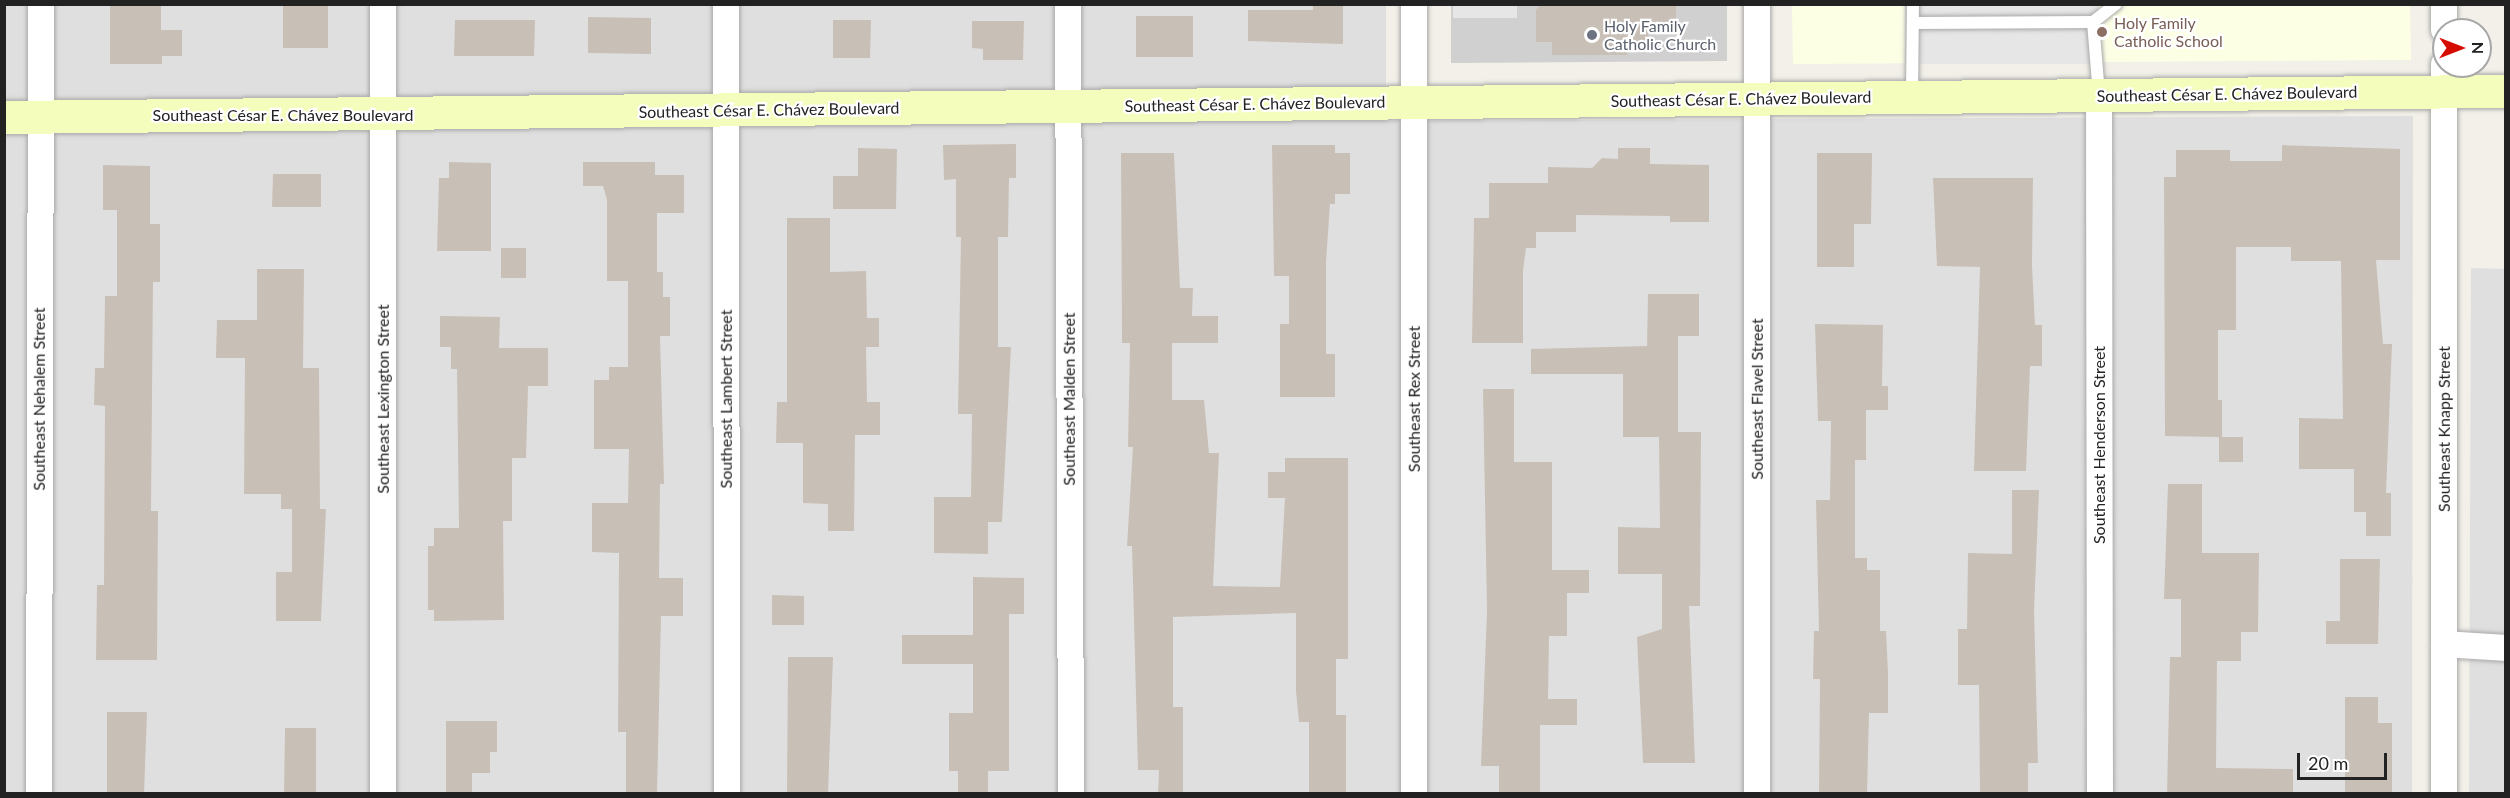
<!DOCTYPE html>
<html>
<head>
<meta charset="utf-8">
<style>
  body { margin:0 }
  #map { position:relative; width:2510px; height:798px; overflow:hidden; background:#f2f0e8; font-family:Lato,sans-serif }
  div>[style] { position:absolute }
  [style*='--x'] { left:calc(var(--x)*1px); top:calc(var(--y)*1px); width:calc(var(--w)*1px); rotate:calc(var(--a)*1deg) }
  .residential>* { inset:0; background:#e0dfdf }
  .education>* { inset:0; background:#fdffe5 }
  .religious>* { inset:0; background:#d0d0d0 }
  .parking>* { inset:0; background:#e6e6e6 }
  .building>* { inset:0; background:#c8c0b7 }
  .roads { filter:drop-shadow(0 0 2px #a9a9a9) drop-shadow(0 0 2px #a9a9a9) }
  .lane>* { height:12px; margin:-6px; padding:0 6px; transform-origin:6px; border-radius:6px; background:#fff }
  .street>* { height:26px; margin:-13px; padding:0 13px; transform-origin:13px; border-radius:13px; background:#fff }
  .secondary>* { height:33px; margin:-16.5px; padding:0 16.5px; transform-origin:16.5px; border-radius:16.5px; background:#f5fdbc }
  .dots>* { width:16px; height:16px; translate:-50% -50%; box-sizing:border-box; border:3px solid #fff; border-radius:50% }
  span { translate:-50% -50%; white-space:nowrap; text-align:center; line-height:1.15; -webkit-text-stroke:4.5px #fff; paint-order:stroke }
  .education-label { font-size:16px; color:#785e54 }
  .left { translate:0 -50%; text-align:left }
  .worship-label { font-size:16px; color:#5b616d }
  .street-label { font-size:16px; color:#222 }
  .frame { position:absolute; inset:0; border:6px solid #222; pointer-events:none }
  .north { position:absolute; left:2432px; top:18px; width:60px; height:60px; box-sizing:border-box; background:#fff; border:2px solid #a7a7a7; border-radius:50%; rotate:90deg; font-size:16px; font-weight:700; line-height:24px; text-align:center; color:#222 }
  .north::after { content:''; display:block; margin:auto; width:21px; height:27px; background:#d40d00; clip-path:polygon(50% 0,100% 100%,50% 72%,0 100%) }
  .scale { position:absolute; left:2297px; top:753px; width:90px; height:27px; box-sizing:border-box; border:3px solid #222; border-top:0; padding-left:8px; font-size:18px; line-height:21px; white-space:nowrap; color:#222; -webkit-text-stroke:4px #fff; paint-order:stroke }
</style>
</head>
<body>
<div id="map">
  <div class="residential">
    <div style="clip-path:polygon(1386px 4px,1386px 121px,2413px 116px,2412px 793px,5px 794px,5px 5px)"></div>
    <div style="clip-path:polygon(2471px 268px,2505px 269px,2505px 793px,2469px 794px)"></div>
  </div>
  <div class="education">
    <div style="clip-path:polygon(1792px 5px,2410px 5px,2411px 60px,1793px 64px)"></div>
  </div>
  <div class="religious">
    <div style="clip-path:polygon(1451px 5px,1727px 5px,1727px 61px,1451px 63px)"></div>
  </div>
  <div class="parking">
    <div style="clip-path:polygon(1453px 5px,1517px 5px,1517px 18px,1453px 18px)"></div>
    <div style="clip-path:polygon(1905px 5px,2098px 5px,2098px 64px,1905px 64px)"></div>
  </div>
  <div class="building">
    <div style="clip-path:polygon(110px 4px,161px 4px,161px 30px,182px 30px,182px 56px,162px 56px,162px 64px,110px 64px)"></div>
    <div style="clip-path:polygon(283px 4px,328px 4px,328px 48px,283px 48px)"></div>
    <div style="clip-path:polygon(1313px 4px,1343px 4px,1343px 44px,1248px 41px,1248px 10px,1313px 10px)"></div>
    <div style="clip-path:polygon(1541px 4px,1676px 4px,1676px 28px,1648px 28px,1648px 45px,1627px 45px,1627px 55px,1552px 55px,1552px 42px,1536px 42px,1536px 10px)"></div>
    <div style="clip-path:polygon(1136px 16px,1193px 16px,1193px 57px,1136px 57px)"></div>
    <div style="clip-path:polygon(588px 17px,651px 18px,651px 54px,588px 53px)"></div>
    <div style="clip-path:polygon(455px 20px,535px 20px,534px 56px,454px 56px)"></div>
    <div style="clip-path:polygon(833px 20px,871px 20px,870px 58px,833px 58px)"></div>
    <div style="clip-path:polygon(972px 21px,1024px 21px,1023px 60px,983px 60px,983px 49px,972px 48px)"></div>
    <div style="clip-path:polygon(1016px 144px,1016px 178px,1009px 178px,1008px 237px,998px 237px,998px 347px,1011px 347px,1002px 522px,988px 522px,988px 554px,934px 553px,934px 497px,971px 497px,972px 414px,958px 414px,961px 237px,956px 237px,956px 179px,944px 180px,943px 145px)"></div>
    <div style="clip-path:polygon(1272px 145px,1335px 145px,1335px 153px,1350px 153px,1350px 194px,1335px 194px,1335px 204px,1330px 204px,1326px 262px,1326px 354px,1335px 354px,1335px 397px,1280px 397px,1280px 324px,1289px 324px,1289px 276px,1274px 276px)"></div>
    <div style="clip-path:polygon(2282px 145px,2400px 149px,2400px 260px,2376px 260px,2383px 344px,2392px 344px,2386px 493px,2391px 493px,2391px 536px,2366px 536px,2366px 512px,2354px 512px,2354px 469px,2299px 469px,2299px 418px,2343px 419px,2341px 261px,2291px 261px,2291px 247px,2236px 247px,2236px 330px,2218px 330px,2218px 400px,2222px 400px,2222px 437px,2243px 437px,2243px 462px,2219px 462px,2219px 437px,2165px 436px,2164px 177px,2176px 177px,2176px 150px,2230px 150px,2230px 161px,2282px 161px)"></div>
    <div style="clip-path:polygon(858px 148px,897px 149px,896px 209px,833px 209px,833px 176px,858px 176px)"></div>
    <div style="clip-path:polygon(1618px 148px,1650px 148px,1650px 164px,1709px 165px,1709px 222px,1670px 222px,1670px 216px,1576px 215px,1576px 232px,1536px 232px,1536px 248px,1526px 248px,1523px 271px,1523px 343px,1472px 343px,1474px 218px,1489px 218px,1489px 183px,1548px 183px,1548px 167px,1592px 168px,1602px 158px,1618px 159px)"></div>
    <div style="clip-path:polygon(1121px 153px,1174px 153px,1180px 288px,1193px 288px,1192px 316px,1218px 316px,1218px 343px,1172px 343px,1172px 400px,1204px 400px,1209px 453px,1219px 453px,1213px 586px,1280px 587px,1285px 498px,1268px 498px,1268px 472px,1285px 472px,1285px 458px,1348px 458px,1348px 659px,1336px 659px,1336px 715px,1346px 715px,1346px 794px,1309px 794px,1309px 722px,1299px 722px,1296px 691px,1296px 613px,1173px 617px,1173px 707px,1183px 707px,1183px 794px,1158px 794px,1159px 770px,1138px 770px,1132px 546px,1127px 546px,1133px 447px,1128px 447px,1130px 343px,1122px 343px)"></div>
    <div style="clip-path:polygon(1817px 153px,1872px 153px,1871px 224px,1854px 224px,1854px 267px,1817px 267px)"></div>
    <div style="clip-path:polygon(449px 162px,491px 163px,491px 251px,437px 251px,439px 178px,449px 178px)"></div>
    <div style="clip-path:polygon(583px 162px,655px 162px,655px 175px,684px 175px,684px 213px,657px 213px,657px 272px,663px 272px,663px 297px,670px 297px,670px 336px,660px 336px,664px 484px,660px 484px,659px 578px,683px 578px,683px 616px,661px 616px,657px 794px,626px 794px,626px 732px,618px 732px,619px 553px,592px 552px,592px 503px,628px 503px,629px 449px,594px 449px,594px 380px,609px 380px,609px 367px,628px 367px,628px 281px,607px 281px,607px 200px,603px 186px,583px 186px)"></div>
    <div style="clip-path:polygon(103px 165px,150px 166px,150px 224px,160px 224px,160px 282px,153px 282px,151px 511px,158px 511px,157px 660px,96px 660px,97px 585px,104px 585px,105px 406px,94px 405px,95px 368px,104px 368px,105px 296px,117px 296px,117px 210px,103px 210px)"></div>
    <div style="clip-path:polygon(273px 174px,321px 174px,321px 207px,272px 207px)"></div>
    <div style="clip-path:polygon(1933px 178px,2033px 178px,2032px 265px,2035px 325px,2042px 325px,2042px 366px,2030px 366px,2026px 471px,1974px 471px,1980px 267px,1937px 266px)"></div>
    <div style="clip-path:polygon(787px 218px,830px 218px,830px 272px,866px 271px,867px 318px,879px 318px,879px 347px,866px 347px,867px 402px,880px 402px,880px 435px,855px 435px,854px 531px,828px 531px,828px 504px,803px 503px,803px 443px,776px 443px,777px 402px,787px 402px)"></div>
    <div style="clip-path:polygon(501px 248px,526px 248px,526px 278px,501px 278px)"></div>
    <div style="clip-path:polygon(257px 269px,304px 269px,303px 368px,319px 368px,320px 509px,326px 509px,321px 621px,276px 621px,276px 572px,292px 572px,292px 509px,281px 509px,281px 494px,244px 494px,245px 358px,216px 358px,217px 320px,257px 320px)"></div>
    <div style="clip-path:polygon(1648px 294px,1699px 294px,1699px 336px,1678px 336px,1678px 432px,1701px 432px,1700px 606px,1689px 606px,1695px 763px,1643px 763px,1637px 637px,1662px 629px,1662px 574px,1618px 574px,1618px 527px,1660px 528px,1659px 437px,1623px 437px,1623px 374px,1531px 374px,1531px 349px,1647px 346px)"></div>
    <div style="clip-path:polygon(440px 316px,500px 317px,499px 348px,548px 348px,548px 386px,528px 386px,526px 458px,512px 458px,512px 521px,503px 521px,504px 620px,434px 621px,434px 610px,428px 610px,428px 546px,434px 546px,434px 528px,459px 528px,457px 369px,451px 369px,451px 347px,440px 347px)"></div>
    <div style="clip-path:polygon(1815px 324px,1883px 325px,1882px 386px,1888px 386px,1888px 410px,1866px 410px,1866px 460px,1855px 460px,1855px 558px,1867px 558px,1867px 570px,1880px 570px,1880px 631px,1886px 631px,1888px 672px,1888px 713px,1869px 713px,1867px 794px,1819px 794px,1820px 679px,1813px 679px,1814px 631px,1819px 631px,1816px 500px,1830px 500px,1831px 421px,1818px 421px)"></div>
    <div style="clip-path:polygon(1483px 389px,1514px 389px,1514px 462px,1552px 462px,1552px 570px,1589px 570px,1589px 593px,1567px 593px,1567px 636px,1549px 636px,1548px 699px,1577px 699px,1577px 725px,1540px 725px,1540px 794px,1499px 794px,1499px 766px,1481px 766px,1487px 611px)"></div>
    <div style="clip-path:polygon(2168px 484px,2202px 484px,2202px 553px,2259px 553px,2258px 632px,2241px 632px,2241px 661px,2217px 661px,2216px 768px,2293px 769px,2293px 794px,2167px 794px,2170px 657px,2181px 657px,2181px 599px,2164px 599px)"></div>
    <div style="clip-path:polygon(2012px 490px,2039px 490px,2034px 610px,2038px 763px,2028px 763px,2028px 794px,1980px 794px,1979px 685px,1958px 685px,1958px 629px,1967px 629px,1968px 553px,2012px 554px)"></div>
    <div style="clip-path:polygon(2340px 559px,2380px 559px,2378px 644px,2326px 644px,2326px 621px,2340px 621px)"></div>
    <div style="clip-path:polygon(973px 577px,1024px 578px,1024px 614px,1009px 614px,1009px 771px,988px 771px,988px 794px,958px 794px,958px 771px,949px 771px,949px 713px,973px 713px,973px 664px,902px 664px,902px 635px,973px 635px)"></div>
    <div style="clip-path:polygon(772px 595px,804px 596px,804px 625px,772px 625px)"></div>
    <div style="clip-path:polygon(788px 657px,833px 657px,828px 794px,787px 794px)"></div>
    <div style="clip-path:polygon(2345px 697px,2378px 697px,2378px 723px,2392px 723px,2392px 794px,2345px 794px)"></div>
    <div style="clip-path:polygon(107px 712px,147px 712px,144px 794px,107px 794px)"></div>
    <div style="clip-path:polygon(446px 721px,497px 721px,497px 752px,490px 752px,490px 773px,472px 773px,472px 794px,446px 794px)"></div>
    <div style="clip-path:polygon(285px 728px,316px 728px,316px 794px,284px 794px)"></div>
  </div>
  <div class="roads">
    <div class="lane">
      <div style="--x:2093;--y:22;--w:73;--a:85.3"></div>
      <div style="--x:1913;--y:23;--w:180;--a:-0.3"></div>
      <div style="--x:2093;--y:22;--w:29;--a:-38"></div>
      <div style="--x:1912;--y:96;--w:92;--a:-89.4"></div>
    </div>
    <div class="street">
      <div style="--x:383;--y:4;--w:790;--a:90"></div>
      <div style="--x:726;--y:4;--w:790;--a:89.93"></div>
      <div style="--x:1068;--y:4;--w:790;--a:89.78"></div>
      <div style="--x:2444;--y:30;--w:26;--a:-90"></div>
      <div style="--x:2099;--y:96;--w:698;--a:89.92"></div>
      <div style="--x:2444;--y:644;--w:62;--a:3.7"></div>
      <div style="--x:39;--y:794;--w:790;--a:-89.85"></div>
      <div style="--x:1414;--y:794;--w:790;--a:-90"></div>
      <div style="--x:1757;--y:794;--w:790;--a:-90"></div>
      <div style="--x:2444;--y:794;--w:730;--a:-90"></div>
    </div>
    <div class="secondary">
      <div style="--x:4;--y:117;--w:2502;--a:-0.6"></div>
    </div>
  </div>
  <div class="dots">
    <div style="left:2102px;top:32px;background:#8d6e63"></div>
    <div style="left:1592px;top:35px;background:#6b7280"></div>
  </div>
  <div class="education-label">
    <span class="left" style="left:2114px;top:32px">Holy Family<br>Catholic School</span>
  </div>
  <div class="worship-label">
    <span class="left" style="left:1604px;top:35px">Holy Family<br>Catholic Church</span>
  </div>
  <div class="street-label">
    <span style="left:2227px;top:94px;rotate:-1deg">Southeast César E. Chávez Boulevard</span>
    <span style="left:1741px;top:99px;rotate:-1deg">Southeast César E. Chávez Boulevard</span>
    <span style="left:1255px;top:104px;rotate:-1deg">Southeast César E. Chávez Boulevard</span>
    <span style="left:769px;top:110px;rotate:-1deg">Southeast César E. Chávez Boulevard</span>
    <span style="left:283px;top:115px">Southeast César E. Chávez Boulevard</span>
    <span style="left:39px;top:399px;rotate:-90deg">Southeast Nehalem Street</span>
    <span style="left:383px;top:399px;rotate:-90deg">Southeast Lexington Street</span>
    <span style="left:726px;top:399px;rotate:-90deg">Southeast Lambert Street</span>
    <span style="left:1069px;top:399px;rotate:-90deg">Southeast Malden Street</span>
    <span style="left:1414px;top:399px;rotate:-90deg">Southeast Rex Street</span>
    <span style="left:1757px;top:399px;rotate:-90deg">Southeast Flavel Street</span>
    <span style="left:2444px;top:429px;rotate:-90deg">Southeast Knapp Street</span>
    <span style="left:2099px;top:445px;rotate:-90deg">Southeast Henderson Street</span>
  </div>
  <div class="frame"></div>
  <div class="north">N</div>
  <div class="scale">20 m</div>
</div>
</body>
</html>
